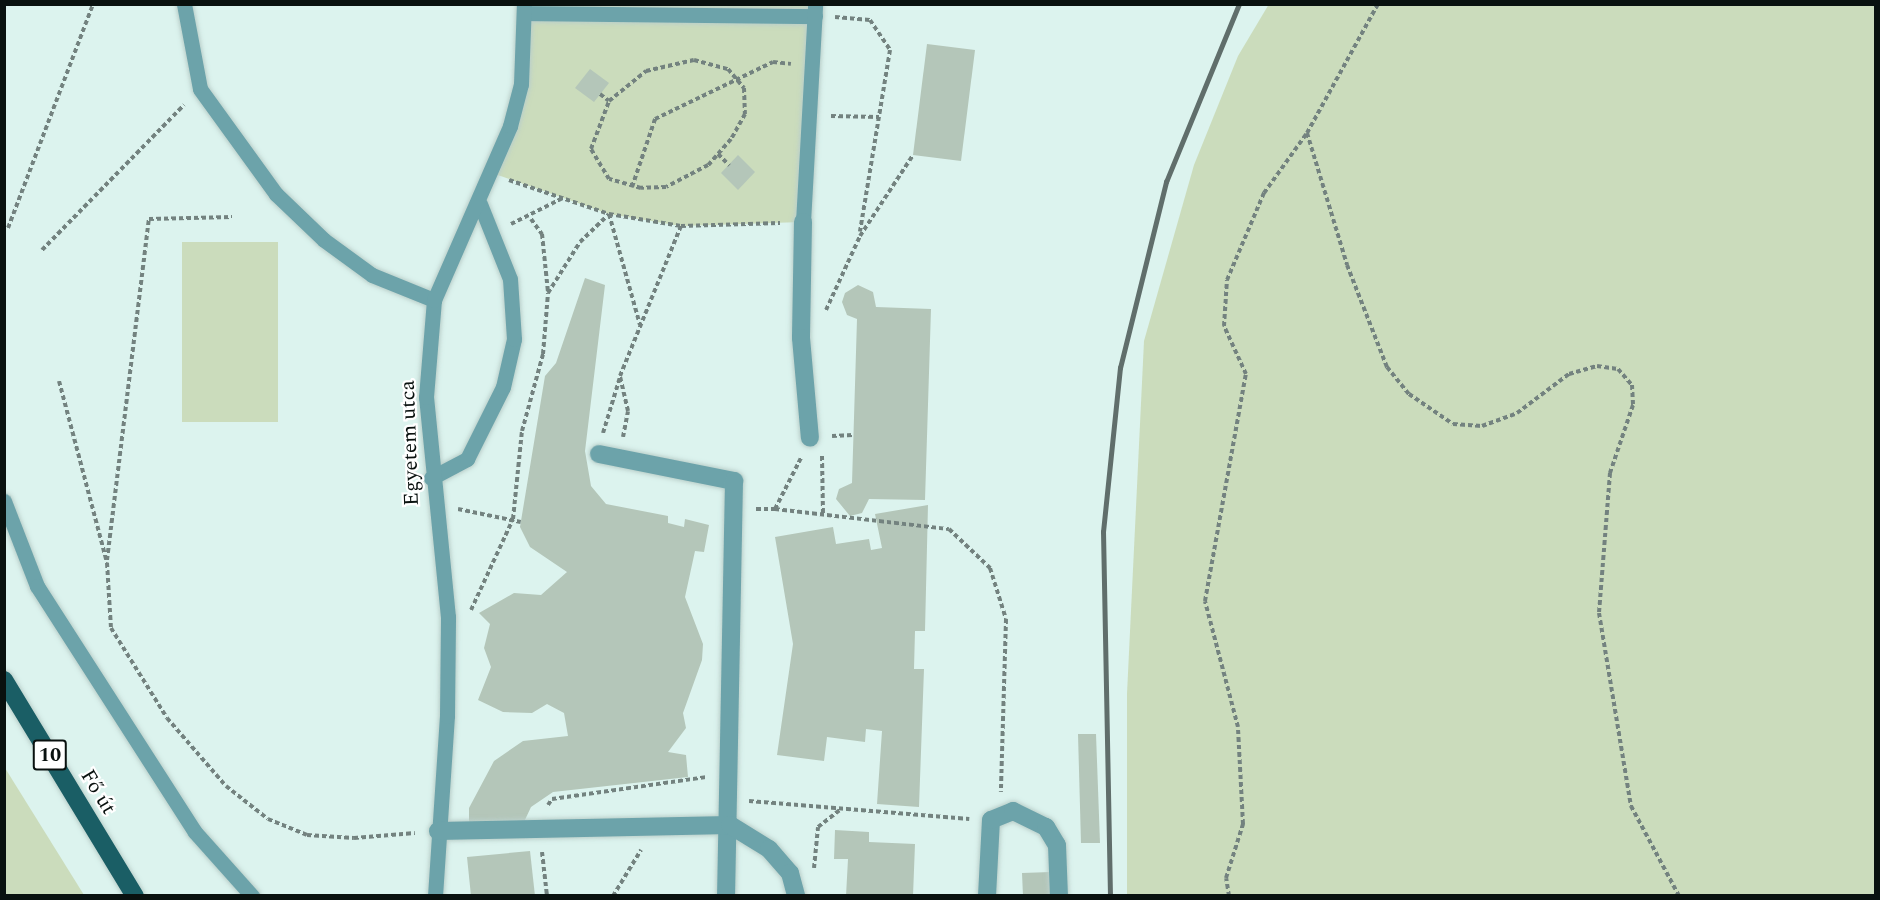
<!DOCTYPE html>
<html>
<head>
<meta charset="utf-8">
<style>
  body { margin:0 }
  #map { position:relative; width:1880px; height:900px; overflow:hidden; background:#dcf3ee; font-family:Spectral,serif }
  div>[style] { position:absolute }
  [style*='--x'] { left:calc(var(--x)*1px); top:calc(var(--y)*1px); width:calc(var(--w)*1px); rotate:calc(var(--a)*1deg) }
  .green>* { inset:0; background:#cbdcbc }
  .building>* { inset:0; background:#b4c6b9 }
  .path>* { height:4px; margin-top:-2px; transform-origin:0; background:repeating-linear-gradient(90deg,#73827f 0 4.5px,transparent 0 7.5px) }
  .roads { filter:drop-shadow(0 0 2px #bacfca) drop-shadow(0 0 2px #bacfca) }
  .lane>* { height:15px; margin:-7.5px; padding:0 7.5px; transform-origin:7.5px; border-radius:7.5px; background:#6ca3aa }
  .street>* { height:18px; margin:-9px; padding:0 9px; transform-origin:9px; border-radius:9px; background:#6ca3aa }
  .primary>* { height:18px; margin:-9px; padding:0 9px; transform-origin:9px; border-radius:9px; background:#1a5e65 }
  .rail>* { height:4.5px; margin:-2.25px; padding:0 2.25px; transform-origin:2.25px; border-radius:2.25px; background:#606e6b }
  span { translate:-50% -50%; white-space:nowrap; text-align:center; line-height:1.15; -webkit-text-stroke:4.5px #fff; paint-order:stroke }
  .shield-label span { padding:2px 4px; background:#fff; border:2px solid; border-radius:4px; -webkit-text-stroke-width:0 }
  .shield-label { font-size:20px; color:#09110f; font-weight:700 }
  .street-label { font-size:21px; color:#09110f }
  .frame { position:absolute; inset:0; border:6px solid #09110f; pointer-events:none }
</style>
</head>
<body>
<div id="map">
  <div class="green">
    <div style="clip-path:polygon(1269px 4px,1875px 5px,1875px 895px,1127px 895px,1127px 694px,1144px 341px,1194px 165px,1238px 56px)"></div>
    <div style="clip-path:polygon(524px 5px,815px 5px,803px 222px,681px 226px,609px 214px,492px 173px,510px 126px)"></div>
    <div style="clip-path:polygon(182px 242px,278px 242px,278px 422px,182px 422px)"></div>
    <div style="clip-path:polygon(4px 768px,5px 768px,84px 895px,5px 895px)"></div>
  </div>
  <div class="building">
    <div style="clip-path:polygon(927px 44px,975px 50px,961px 161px,913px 155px)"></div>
    <div style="clip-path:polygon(590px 69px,609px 83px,594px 102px,575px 88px)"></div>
    <div style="clip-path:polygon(738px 155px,755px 172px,738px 190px,721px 173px)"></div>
    <div style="clip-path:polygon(585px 278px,605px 285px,585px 451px,591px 486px,606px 504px,668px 516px,668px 523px,684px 527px,685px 519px,709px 525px,704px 552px,695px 551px,685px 597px,703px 644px,702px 660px,683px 713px,686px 728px,668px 752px,686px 755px,688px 777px,553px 792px,531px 807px,524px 822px,469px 825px,469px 808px,494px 761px,523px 741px,568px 736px,564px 713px,547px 704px,532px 713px,503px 712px,478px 700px,491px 667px,484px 648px,490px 624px,479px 613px,514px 593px,541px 595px,567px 572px,530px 547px,520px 527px,545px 376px,556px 363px)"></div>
    <div style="clip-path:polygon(858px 285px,873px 292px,876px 307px,931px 309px,925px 500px,869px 499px,862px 513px,850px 516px,836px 499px,839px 489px,852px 483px,857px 319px,847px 315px,842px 302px,845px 293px)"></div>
    <div style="clip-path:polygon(928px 505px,925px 631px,915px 631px,914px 669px,924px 669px,919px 807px,877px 804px,882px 731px,866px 729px,865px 742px,827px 737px,824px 761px,777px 755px,793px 644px,775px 537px,833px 527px,836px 544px,869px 539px,871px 550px,882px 548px,875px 514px)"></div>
    <div style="clip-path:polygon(1078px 734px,1096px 734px,1100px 843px,1081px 843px)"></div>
    <div style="clip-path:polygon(835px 830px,869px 832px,869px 842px,915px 844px,913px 896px,846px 896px,848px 859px,834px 859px)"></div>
    <div style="clip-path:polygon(530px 851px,535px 896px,471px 896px,467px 857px)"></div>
    <div style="clip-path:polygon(1051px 872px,1052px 896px,1023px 896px,1022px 873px)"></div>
  </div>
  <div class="path">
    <div style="--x:835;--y:17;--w:35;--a:5"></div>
    <div style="--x:870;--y:20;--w:36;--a:56"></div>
    <div style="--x:890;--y:50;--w:184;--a:99.4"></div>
    <div style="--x:694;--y:60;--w:35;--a:15"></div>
    <div style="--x:728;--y:69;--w:25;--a:50"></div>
    <div style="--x:744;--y:88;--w:26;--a:88"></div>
    <div style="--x:745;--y:114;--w:29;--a:119"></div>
    <div style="--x:731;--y:139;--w:35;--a:131"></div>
    <div style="--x:708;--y:165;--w:47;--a:152.4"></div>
    <div style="--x:666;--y:187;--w:25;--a:178"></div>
    <div style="--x:641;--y:188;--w:33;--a:-164"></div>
    <div style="--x:609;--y:179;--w:35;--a:-121"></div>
    <div style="--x:591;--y:149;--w:51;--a:-69.4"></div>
    <div style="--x:609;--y:101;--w:48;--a:-39"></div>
    <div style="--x:646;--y:71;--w:49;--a:-12.9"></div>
    <div style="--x:600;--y:94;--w:11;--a:38"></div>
    <div style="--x:831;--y:116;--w:48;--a:1.2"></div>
    <div style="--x:1307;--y:133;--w:138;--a:73.1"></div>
    <div style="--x:1347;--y:265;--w:110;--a:68.6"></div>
    <div style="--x:1387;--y:367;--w:35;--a:51"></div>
    <div style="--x:1409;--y:394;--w:53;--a:34.3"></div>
    <div style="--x:1453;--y:424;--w:29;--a:4"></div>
    <div style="--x:1482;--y:426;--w:37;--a:-20"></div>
    <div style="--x:1517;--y:413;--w:65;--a:-36.9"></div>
    <div style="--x:1569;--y:374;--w:29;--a:-16"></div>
    <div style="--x:1597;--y:366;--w:21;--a:8"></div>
    <div style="--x:1618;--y:369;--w:21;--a:49"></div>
    <div style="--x:1632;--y:385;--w:20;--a:87"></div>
    <div style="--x:1633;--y:405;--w:72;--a:108.7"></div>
    <div style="--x:1610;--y:473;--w:140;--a:94.5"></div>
    <div style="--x:1599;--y:613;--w:196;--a:80.6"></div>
    <div style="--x:1631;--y:806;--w:102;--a:61.9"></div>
    <div style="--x:718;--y:154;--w:16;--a:45"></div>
    <div style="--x:509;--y:180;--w:106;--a:18.8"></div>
    <div style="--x:609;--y:214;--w:73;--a:9.5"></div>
    <div style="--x:681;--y:226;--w:99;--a:-1.7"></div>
    <div style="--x:632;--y:187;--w:72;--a:-71.3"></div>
    <div style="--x:655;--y:119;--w:131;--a:-25.8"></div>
    <div style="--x:773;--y:62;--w:18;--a:6"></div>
    <div style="--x:531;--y:219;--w:19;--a:54"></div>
    <div style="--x:542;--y:234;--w:58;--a:84.1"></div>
    <div style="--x:511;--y:224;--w:58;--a:-26.6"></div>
    <div style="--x:8;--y:228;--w:240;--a:-69.2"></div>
    <div style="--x:42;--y:250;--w:203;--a:-45.6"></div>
    <div style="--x:826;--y:310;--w:81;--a:-65.3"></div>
    <div style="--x:860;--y:236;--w:97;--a:-56.8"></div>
    <div style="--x:59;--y:381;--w:188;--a:75.2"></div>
    <div style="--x:107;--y:563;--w:65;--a:86.5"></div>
    <div style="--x:111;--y:628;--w:106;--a:58.1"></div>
    <div style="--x:167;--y:718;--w:90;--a:49.1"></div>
    <div style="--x:226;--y:786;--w:53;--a:38.2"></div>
    <div style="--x:268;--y:819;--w:42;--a:22.3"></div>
    <div style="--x:307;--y:835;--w:47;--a:3.7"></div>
    <div style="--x:354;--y:838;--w:61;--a:-4.7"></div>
    <div style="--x:603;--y:433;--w:59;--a:-73.1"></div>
    <div style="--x:832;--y:436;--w:21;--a:-3"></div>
    <div style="--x:623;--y:437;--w:26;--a:-79"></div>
    <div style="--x:628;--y:411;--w:36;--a:-103"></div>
    <div style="--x:620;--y:376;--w:162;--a:-67.9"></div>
    <div style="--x:822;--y:456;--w:57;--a:89"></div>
    <div style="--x:458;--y:509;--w:64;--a:11.7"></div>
    <div style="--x:756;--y:509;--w:19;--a:0"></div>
    <div style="--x:775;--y:509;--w:57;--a:-63"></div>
    <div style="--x:775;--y:509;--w:175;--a:6.6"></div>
    <div style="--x:949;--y:529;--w:57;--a:43.6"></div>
    <div style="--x:990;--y:568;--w:53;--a:72.6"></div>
    <div style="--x:1006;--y:619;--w:173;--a:91.7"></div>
    <div style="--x:107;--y:560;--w:344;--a:-83"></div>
    <div style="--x:149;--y:219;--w:83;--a:-1.4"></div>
    <div style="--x:471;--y:610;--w:100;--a:-65.2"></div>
    <div style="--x:513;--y:519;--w:88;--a:-84.2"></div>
    <div style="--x:522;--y:431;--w:80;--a:-74.7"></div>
    <div style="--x:543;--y:354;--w:61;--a:-85.3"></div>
    <div style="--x:548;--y:293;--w:60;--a:-57.9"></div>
    <div style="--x:580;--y:242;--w:40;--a:-44"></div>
    <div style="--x:609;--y:214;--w:115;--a:74.4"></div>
    <div style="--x:749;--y:801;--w:221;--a:4.7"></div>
    <div style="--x:548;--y:805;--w:7;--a:-56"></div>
    <div style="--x:552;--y:799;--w:157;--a:-8.1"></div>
    <div style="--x:542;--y:852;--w:44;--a:83.5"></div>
    <div style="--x:814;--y:868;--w:41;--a:-84.4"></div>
    <div style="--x:818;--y:827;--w:29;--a:-38"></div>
    <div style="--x:613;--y:896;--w:54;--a:-58.7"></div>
    <div style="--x:1229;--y:896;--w:18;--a:-99"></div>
    <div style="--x:1226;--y:878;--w:57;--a:-72.5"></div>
    <div style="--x:1243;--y:824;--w:97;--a:-93"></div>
    <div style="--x:1238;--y:727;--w:130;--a:-104.7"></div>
    <div style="--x:1205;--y:601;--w:231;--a:-79.8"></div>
    <div style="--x:1246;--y:374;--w:53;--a:-114.6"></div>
    <div style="--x:1224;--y:326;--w:46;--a:-86.3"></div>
    <div style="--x:1227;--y:280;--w:95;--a:-67"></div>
    <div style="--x:1264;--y:193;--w:74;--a:-54.4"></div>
    <div style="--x:1307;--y:133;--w:147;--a:-61.2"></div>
  </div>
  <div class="roads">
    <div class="lane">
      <div style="--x:184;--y:4;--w:86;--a:79.3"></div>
      <div style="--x:200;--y:89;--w:130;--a:54.1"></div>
      <div style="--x:276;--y:194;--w:66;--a:43.8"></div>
      <div style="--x:324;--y:240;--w:59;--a:36.1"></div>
      <div style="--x:372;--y:275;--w:67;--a:22"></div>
      <div style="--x:524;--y:13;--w:291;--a:0.6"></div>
      <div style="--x:803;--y:222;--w:218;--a:-86.8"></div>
      <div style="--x:431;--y:478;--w:41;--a:-27.8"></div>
      <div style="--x:467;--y:459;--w:80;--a:-63.4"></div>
      <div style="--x:503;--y:387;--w:49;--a:-77.1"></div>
      <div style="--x:514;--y:339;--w:60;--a:-93.8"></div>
      <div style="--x:510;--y:279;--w:81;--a:-111.8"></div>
      <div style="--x:4;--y:501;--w:91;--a:68.8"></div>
      <div style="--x:37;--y:586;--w:292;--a:57.3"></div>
      <div style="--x:195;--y:832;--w:86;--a:48.3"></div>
      <div style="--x:435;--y:896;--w:180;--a:-86.2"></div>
      <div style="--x:447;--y:716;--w:99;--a:-89.4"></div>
      <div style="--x:448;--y:617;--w:221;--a:-95.7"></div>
      <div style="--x:426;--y:397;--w:97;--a:-85.3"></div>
      <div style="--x:434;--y:300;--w:190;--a:-66.4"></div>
      <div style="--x:510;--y:126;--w:43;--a:-75.3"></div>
      <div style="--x:521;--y:84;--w:80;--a:-87.9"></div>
    </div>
    <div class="street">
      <div style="--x:803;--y:222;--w:116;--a:91"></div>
      <div style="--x:801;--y:338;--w:100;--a:84.9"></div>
      <div style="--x:599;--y:454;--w:138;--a:11.3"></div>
      <div style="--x:734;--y:481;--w:415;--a:91.1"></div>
      <div style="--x:438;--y:831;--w:292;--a:-1.2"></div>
      <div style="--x:730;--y:825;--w:46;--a:31.6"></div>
      <div style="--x:769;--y:849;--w:32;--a:49"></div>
      <div style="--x:790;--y:873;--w:24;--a:75"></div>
      <div style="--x:987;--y:896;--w:76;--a:-87"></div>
      <div style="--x:991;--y:820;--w:24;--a:-22"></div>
      <div style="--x:1013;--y:811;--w:37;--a:26"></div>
      <div style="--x:1046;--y:827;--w:21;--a:59"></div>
      <div style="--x:1057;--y:845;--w:51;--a:87.8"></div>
    </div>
    <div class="primary">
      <div style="--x:4;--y:680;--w:253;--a:58.8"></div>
    </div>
  </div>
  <div class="rail">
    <div style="--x:1110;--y:896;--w:364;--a:-91.1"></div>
    <div style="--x:1103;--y:532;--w:165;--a:-84.1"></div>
    <div style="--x:1120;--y:368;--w:192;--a:-76.1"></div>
    <div style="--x:1166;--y:182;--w:192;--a:-67.7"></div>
  </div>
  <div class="shield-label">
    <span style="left:50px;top:755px">10</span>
  </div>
  <div class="street-label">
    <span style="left:410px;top:443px;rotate:-92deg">Egyetem utca</span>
    <span style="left:98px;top:792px;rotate:59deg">Fő út</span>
  </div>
  <div class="frame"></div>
</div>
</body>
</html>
